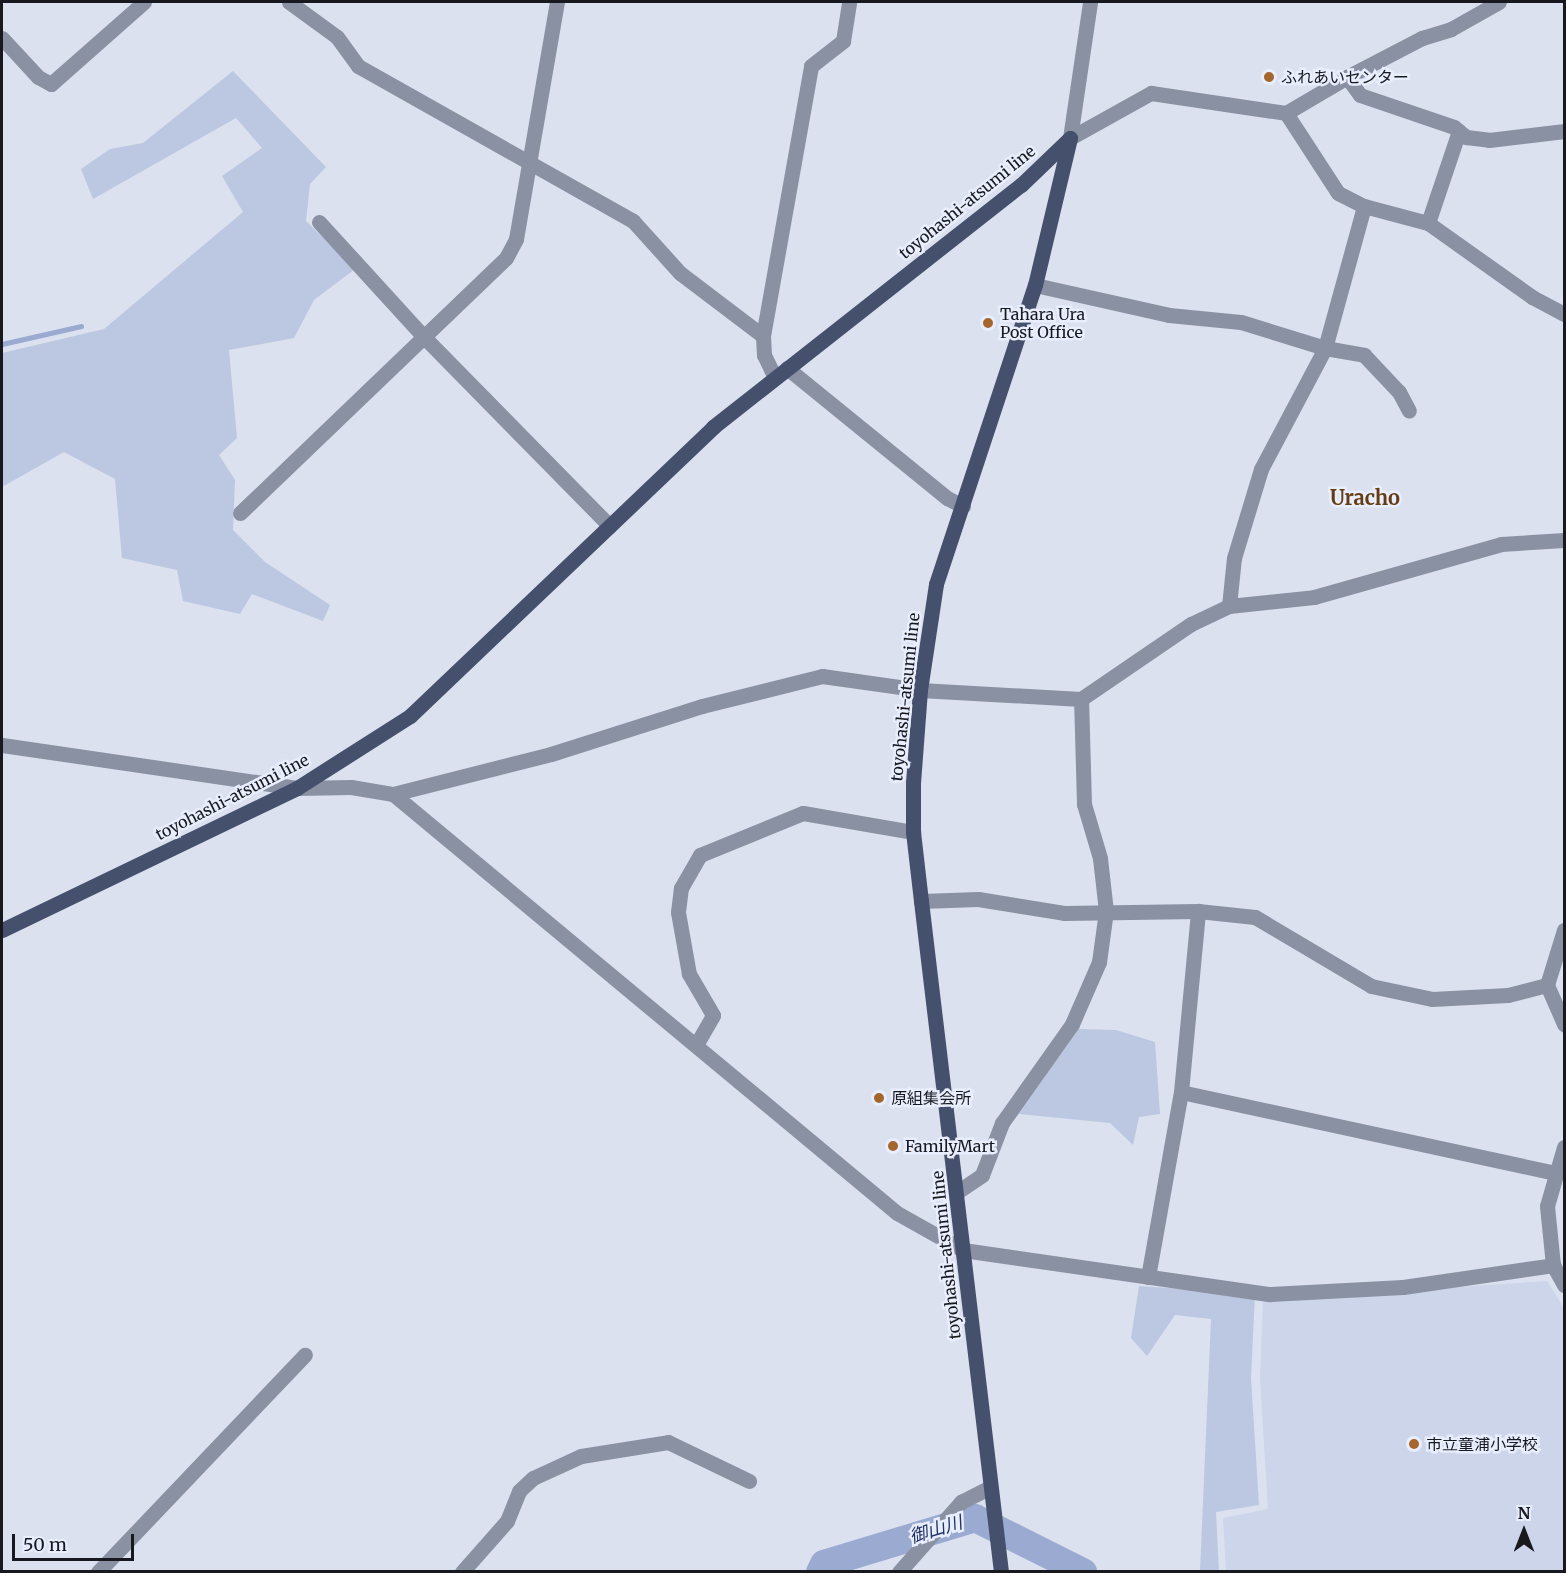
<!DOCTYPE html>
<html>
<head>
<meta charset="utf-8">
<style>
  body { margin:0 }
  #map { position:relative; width:1566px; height:1573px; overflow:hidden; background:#dbe1ef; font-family:Merriweather,"Noto Sans JP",serif }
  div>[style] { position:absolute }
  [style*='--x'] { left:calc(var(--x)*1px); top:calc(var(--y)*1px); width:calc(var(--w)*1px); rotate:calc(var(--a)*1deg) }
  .built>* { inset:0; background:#ccd5ea }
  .green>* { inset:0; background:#bcc7e1 }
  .stream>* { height:4.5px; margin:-2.25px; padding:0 2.25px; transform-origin:2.25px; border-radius:2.25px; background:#9aaad0 }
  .river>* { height:28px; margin:-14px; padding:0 14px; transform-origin:14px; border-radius:14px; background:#9aaad0 }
  .minor>* { height:15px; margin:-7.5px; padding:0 7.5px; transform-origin:7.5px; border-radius:7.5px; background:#8a91a2 }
  .major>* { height:15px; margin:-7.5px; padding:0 7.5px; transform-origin:7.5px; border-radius:7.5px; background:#45506d }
  .dots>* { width:16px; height:16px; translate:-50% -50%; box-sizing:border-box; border:3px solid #e8eefd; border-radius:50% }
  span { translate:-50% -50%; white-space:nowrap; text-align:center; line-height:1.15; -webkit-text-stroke:5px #e8eefd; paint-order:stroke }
  .poi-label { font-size:16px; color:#17191e }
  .left { translate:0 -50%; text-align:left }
  .street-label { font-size:16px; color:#17191e }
  .water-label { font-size:18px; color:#223263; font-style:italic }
  .quarter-label { font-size:20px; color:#663b13; font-weight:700 }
  .frame { position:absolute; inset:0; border:3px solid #17191e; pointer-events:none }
  .north { position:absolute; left:1494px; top:1501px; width:60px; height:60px; -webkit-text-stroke:4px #e8eefd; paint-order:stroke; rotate:0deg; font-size:16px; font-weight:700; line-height:24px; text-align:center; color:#17191e }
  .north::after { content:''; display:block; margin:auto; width:21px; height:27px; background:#17191e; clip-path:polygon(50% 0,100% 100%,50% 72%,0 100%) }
  .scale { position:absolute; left:12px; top:1534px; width:122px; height:27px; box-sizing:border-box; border:3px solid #17191e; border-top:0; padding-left:8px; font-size:18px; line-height:21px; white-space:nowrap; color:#17191e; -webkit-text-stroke:4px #e8eefd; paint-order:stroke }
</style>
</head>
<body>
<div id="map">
  <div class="built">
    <div style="clip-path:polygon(1547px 1281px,1564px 1308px,1564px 1571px,1226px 1571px,1223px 1518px,1268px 1509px,1260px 1379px,1263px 1300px)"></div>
  </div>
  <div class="green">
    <div style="clip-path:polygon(233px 71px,326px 167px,310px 184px,306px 221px,355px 269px,314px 300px,294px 338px,229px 350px,237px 438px,219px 455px,235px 480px,233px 530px,265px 562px,330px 605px,323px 621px,252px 594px,240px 614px,183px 601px,177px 570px,122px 558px,115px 479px,64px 452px,2px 487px,2px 353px,104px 329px,243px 212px,222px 176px,262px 148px,236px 118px,93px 199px,81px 169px,110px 149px,143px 143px)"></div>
    <div style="clip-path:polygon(1078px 1029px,1116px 1030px,1155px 1042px,1160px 1114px,1139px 1117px,1133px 1145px,1110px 1123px,1019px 1114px)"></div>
    <div style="clip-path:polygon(1139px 1286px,1255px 1294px,1251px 1378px,1259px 1505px,1216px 1512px,1219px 1571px,1200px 1571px,1211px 1319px,1175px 1315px,1147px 1356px,1131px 1338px)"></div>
  </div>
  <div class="stream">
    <div style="--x:2;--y:344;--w:81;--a:-12.8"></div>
  </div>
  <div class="river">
    <div style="--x:820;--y:1572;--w:9;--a:-63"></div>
    <div style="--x:824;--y:1564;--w:158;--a:-16.9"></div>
    <div style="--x:975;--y:1518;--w:121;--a:26.6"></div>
  </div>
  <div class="minor">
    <div style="--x:289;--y:2;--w:59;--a:36.1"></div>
    <div style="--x:337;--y:37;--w:36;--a:54"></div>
    <div style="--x:358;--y:66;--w:316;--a:29.4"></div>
    <div style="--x:633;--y:221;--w:70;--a:47.9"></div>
    <div style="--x:680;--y:273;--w:104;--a:37.2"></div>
    <div style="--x:763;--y:336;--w:19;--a:87"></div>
    <div style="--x:764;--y:355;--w:25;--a:64"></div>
    <div style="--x:2;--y:38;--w:53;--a:47.3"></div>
    <div style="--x:38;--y:77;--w:15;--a:28"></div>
    <div style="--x:51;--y:84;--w:124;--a:-41.4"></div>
    <div style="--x:1347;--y:77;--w:22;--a:54"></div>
    <div style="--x:1360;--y:95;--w:99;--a:18.8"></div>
    <div style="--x:1454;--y:127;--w:16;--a:40"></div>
    <div style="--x:1466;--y:137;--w:23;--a:7"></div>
    <div style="--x:1489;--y:140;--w:76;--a:-6.8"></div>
    <div style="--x:1286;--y:113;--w:95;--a:57"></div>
    <div style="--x:1338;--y:193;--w:29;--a:27"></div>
    <div style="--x:1364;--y:206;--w:66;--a:14.9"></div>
    <div style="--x:1428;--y:223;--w:128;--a:35.4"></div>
    <div style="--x:1532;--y:297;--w:36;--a:28"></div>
    <div style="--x:1070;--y:138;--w:93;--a:-29.1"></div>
    <div style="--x:1151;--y:93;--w:136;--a:8.4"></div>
    <div style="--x:1286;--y:113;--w:71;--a:-30.5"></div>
    <div style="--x:1347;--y:77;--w:85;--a:-27.5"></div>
    <div style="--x:1422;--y:38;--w:30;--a:-17"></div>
    <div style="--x:1451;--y:29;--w:55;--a:-29.4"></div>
    <div style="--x:1070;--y:138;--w:137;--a:-81.6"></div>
    <div style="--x:319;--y:222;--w:156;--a:47.6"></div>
    <div style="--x:424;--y:337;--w:265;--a:45.5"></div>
    <div style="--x:1428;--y:223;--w:97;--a:-71.4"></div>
    <div style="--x:1035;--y:285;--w:137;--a:12.6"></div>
    <div style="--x:1169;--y:315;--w:72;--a:5.6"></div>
    <div style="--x:1241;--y:322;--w:88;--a:17.2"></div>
    <div style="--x:1325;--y:348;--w:40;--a:10"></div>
    <div style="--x:1364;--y:355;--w:51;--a:46.6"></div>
    <div style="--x:1399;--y:392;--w:21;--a:62"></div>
    <div style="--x:763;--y:336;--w:274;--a:-79.9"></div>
    <div style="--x:811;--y:66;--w:41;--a:-38"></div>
    <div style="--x:843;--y:41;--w:39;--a:-81"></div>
    <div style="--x:787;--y:368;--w:206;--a:39.1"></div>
    <div style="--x:947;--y:498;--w:18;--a:27"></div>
    <div style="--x:240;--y:513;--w:368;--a:-43.8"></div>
    <div style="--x:506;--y:258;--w:21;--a:-62"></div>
    <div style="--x:516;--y:239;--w:241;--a:-80.2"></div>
    <div style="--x:1229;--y:606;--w:48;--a:-84.1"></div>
    <div style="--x:1234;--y:558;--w:93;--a:-73.1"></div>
    <div style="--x:1261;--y:469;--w:137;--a:-62.1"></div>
    <div style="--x:1325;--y:348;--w:147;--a:-74.6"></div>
    <div style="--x:2;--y:745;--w:298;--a:8.3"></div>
    <div style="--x:297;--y:788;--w:54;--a:-1.1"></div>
    <div style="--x:351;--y:787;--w:43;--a:9.5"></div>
    <div style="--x:393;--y:794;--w:655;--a:39.74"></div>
    <div style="--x:897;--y:1213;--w:76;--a:29.3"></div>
    <div style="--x:963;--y:1250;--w:310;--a:8.2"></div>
    <div style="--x:1270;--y:1294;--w:133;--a:-3"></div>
    <div style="--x:1403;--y:1287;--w:152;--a:-8.3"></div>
    <div style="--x:393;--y:794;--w:163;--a:-14.2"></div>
    <div style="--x:551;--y:754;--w:158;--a:-17.6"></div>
    <div style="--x:702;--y:706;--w:124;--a:-14"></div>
    <div style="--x:822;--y:676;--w:99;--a:8.1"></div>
    <div style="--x:920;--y:690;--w:161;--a:3.2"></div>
    <div style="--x:1081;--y:699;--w:133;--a:-34.3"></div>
    <div style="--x:1191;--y:624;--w:42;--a:-25.3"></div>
    <div style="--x:1229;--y:606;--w:85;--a:-6"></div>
    <div style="--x:1314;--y:597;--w:194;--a:-15.8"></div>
    <div style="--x:1501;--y:544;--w:63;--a:-3.6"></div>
    <div style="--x:921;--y:901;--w:57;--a:-2"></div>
    <div style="--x:978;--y:899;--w:87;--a:9.2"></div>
    <div style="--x:1064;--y:913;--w:134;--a:-0.9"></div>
    <div style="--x:1198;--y:911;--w:57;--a:6"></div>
    <div style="--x:1255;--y:917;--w:135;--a:30.7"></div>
    <div style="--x:1371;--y:986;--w:62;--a:12"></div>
    <div style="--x:1432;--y:999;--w:76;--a:-3"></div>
    <div style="--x:1508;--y:995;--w:40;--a:-14.4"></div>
    <div style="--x:1564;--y:930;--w:58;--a:107.2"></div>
    <div style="--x:1547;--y:985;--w:43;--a:66.4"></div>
    <div style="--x:696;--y:1045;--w:34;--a:-60"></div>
    <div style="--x:713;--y:1015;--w:48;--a:-120.3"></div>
    <div style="--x:689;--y:974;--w:63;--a:-100.1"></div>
    <div style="--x:678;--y:912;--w:24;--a:-83"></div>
    <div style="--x:681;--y:888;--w:38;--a:-60"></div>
    <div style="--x:700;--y:855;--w:111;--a:-22.2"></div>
    <div style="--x:803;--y:813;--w:112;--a:9.8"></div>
    <div style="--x:1181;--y:1092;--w:385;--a:12.2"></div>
    <div style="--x:1564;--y:1147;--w:61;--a:106.1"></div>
    <div style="--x:1547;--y:1206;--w:59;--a:84.2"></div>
    <div style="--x:1553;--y:1265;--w:23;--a:61"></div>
    <div style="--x:957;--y:1192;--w:30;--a:-34"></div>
    <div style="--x:982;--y:1175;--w:56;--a:-69"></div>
    <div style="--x:1002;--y:1123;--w:121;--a:-54.7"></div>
    <div style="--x:1072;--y:1024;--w:68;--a:-66.5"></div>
    <div style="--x:1099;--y:962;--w:51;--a:-82.2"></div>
    <div style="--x:1106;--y:911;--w:53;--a:-96.5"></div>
    <div style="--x:1100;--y:858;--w:56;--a:-106.5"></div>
    <div style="--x:1084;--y:804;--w:105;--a:-91.6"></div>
    <div style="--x:1148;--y:1277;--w:188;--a:-79.9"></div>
    <div style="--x:1181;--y:1092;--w:182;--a:-84.6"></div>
    <div style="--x:98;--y:1572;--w:300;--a:-46.4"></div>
    <div style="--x:462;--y:1572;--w:68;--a:-48.6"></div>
    <div style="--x:507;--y:1521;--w:32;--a:-68"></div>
    <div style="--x:519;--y:1491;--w:19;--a:-43"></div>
    <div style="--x:533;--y:1478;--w:53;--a:-24.6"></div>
    <div style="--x:581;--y:1456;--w:88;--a:-9.1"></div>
    <div style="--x:668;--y:1442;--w:90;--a:25.7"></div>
    <div style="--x:899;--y:1572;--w:94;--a:-48.5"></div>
    <div style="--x:961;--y:1502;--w:33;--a:-27"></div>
  </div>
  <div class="major">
    <div style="--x:2;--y:930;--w:327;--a:-25.7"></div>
    <div style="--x:297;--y:788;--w:134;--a:-32.5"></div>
    <div style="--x:410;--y:716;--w:419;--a:-43.6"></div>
    <div style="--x:713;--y:427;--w:392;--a:-38.2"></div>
    <div style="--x:1021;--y:185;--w:68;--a:-43.8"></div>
    <div style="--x:1001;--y:1572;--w:676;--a:-96.8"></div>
    <div style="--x:921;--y:901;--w:69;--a:-96.6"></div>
    <div style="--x:913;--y:832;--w:49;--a:-90"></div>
    <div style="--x:913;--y:783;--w:93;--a:-85.7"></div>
    <div style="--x:920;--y:690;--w:107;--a:-81.4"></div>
    <div style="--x:936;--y:584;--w:315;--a:-71.7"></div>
    <div style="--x:1035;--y:285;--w:151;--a:-76.6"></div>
  </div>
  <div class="dots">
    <div style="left:1269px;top:77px;background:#a5662e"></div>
    <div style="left:988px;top:323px;background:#a5662e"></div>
    <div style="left:879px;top:1098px;background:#a5662e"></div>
    <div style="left:893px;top:1146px;background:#a5662e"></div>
    <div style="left:1414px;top:1444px;background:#a5662e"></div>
  </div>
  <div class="poi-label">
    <span class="left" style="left:1281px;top:77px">ふれあいセンター</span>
    <span class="left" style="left:1000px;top:323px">Tahara Ura<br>Post Office</span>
    <span class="left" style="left:891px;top:1098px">原組集会所</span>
    <span class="left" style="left:905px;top:1146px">FamilyMart</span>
    <span class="left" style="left:1426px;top:1444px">市立童浦小学校</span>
  </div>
  <div class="street-label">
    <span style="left:967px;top:202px;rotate:-39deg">toyohashi-atsumi line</span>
    <span style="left:905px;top:697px;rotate:-84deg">toyohashi-atsumi line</span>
    <span style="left:232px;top:797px;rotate:-27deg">toyohashi-atsumi line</span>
    <span style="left:946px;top:1255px;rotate:-96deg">toyohashi-atsumi line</span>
  </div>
  <div class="water-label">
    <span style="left:936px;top:1530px;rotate:-17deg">御山川</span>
  </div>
  <div class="quarter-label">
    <span style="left:1365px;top:497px">Uracho</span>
  </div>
  <div class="frame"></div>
  <div class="north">N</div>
  <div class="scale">50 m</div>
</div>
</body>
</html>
